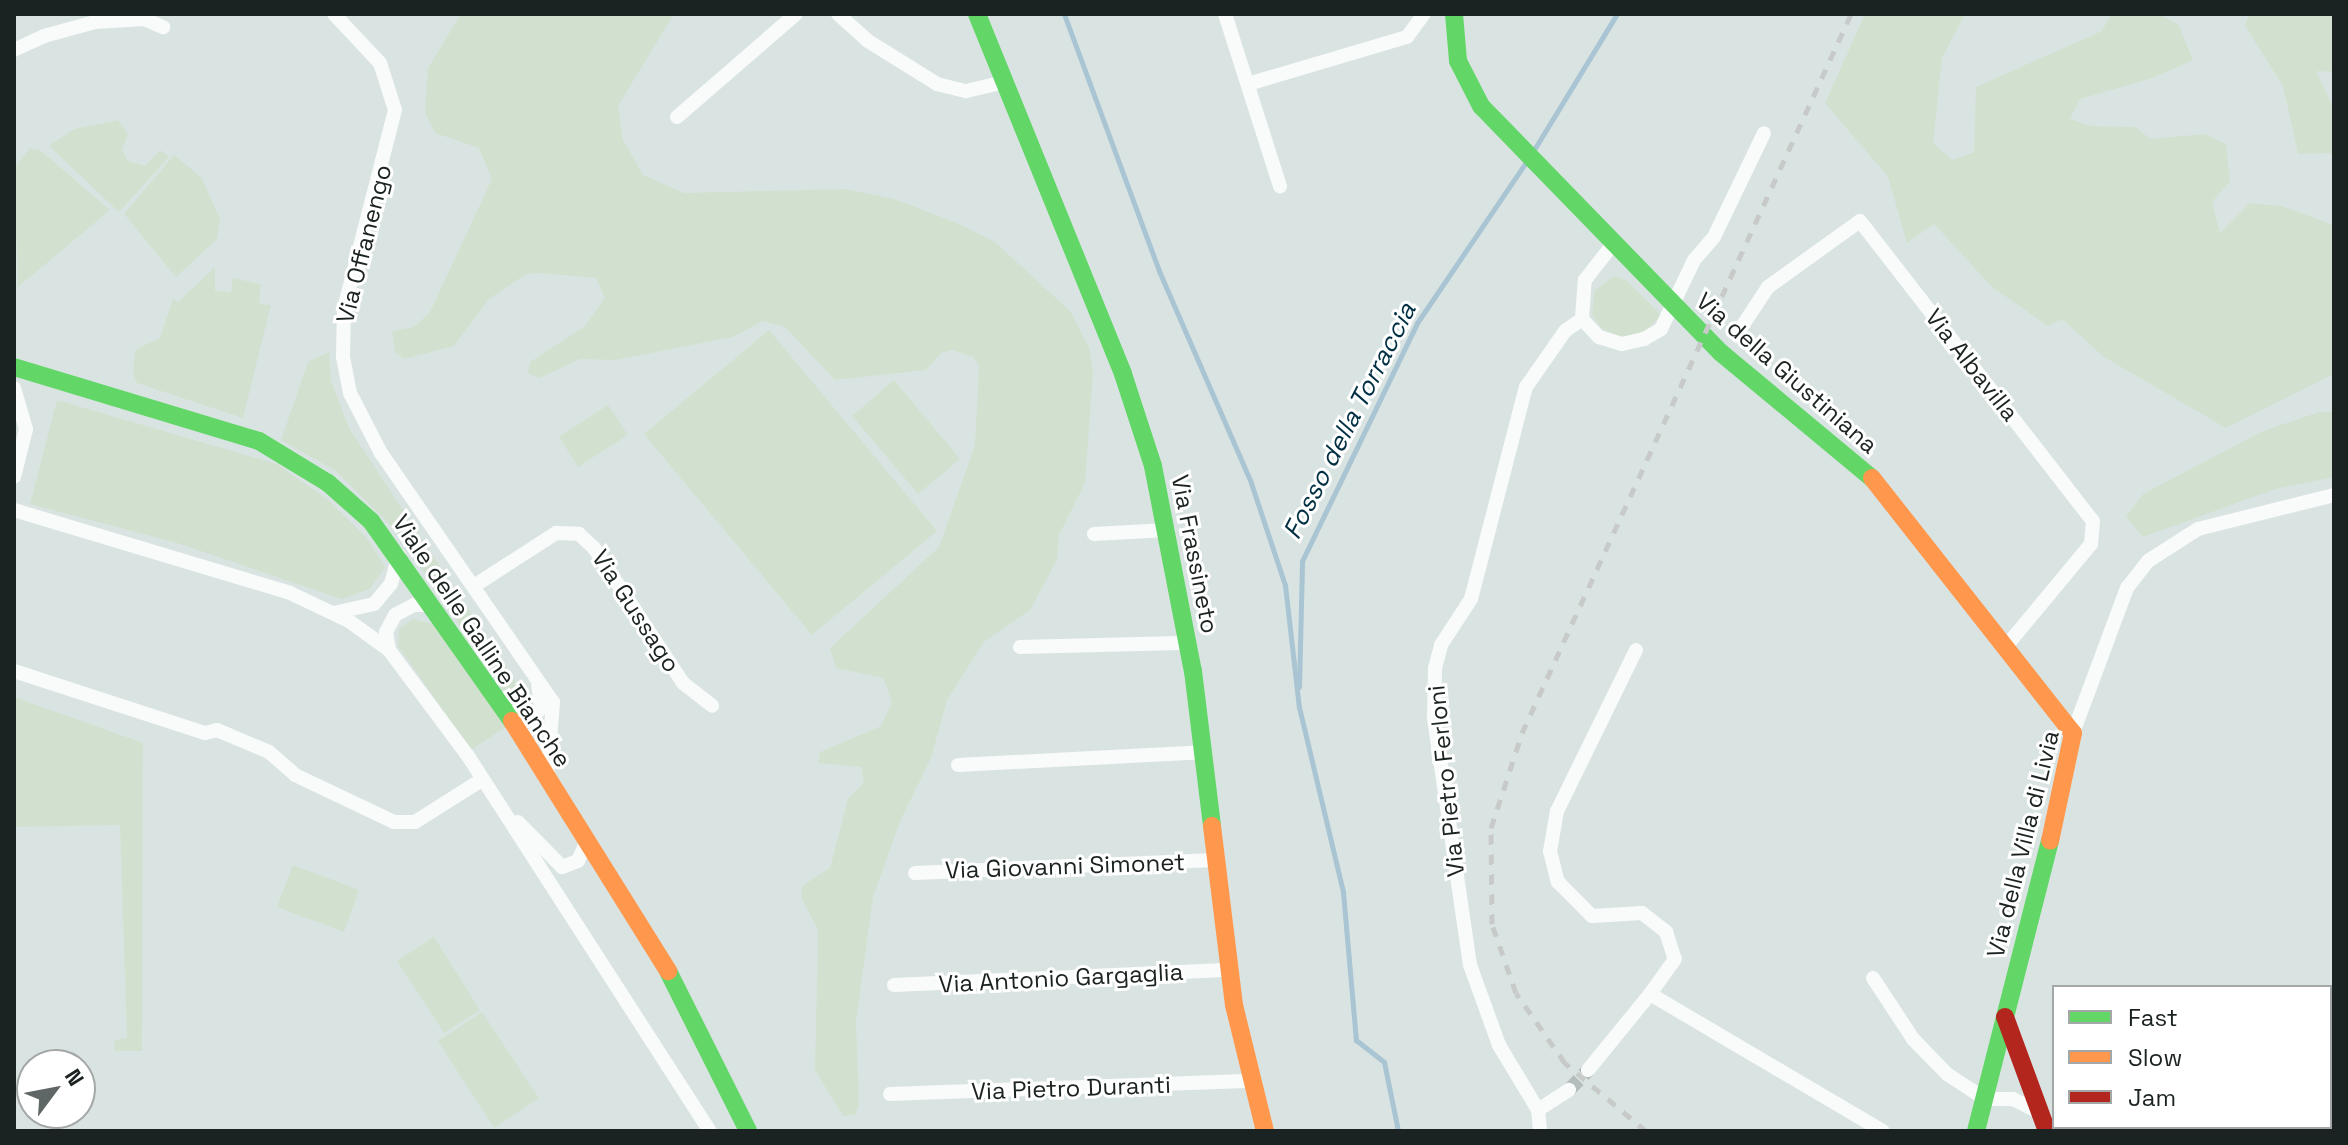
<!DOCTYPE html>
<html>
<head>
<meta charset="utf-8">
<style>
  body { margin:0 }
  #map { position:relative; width:2348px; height:1145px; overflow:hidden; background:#d9e4e2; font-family:"Space Grotesk",sans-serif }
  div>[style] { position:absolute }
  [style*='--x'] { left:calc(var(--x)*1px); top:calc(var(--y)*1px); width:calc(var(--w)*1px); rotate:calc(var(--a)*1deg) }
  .green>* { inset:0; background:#d2e0d0 }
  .stream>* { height:5px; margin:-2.5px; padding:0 2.5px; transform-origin:2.5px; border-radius:2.5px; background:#a9c4d2 }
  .street-tunnel>* { height:14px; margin-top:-7px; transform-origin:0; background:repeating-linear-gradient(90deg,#b3bdbc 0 14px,transparent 0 21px) }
  .street>* { height:14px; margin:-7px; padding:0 7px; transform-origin:7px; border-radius:7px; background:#f9fbfb }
  .fast>* { height:18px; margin:-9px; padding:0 9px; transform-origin:9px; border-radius:9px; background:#63d668 }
  .slow>* { height:18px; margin:-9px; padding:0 9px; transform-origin:9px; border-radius:9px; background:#ff974d }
  .jam>* { height:18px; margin:-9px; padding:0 9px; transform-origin:9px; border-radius:9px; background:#b3261e }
  .rail>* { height:5px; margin-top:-2.5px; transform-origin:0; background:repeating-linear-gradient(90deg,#c7cac9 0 10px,transparent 0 20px) }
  span { translate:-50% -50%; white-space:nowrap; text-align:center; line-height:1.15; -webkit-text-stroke:6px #fff; paint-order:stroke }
  .street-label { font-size:24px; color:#1b2322 }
  .water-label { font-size:26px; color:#002e43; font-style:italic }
  .frame { position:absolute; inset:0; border:16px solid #1b2322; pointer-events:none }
  .legend { position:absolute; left:2052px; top:985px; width:280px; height:144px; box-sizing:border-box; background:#fff; border:2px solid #a4a7a7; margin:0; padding:10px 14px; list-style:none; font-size:24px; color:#1b2322 }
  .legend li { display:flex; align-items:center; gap:16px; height:40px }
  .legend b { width:40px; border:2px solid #a4a7a7 }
  .north { position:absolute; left:16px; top:1049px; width:80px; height:80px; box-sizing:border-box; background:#fff; border:2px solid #a4a7a7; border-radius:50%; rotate:58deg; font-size:22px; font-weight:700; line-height:32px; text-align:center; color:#1b2322 }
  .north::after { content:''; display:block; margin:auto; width:28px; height:36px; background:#5e6765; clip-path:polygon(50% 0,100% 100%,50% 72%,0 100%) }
</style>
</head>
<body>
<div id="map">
  <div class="green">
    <div style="clip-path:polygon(461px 14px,674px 14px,618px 106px,623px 140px,643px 175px,684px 193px,846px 189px,894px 199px,957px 223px,995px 242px,1071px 312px,1089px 348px,1093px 372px,1085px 483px,1059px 535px,1057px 560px,1030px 610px,984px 642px,947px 700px,931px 758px,901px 819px,873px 897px,856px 1021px,859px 1105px,855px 1115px,843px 1116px,815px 1070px,818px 930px,801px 897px,802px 886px,830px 868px,848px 799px,864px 783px,861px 767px,818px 763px,820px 752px,881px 726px,892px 702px,883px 678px,836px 668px,830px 648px,939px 547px,975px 445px,979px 366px,973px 357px,952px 350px,941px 353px,926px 370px,835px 380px,785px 327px,763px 321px,733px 337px,616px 360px,581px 359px,539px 378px,528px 373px,530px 362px,585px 326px,605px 298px,596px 278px,538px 273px,526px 274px,489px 299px,454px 346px,404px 359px,395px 352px,392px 331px,414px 327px,430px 312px,492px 179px,479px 148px,435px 133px,425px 113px,428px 68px)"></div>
    <div style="clip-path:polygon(1865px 14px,1965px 14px,1942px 58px,1933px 143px,1952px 160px,1974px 152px,1976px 87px,2102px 31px,2110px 16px,2158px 14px,2178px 24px,2193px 60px,2153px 78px,2080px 99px,2070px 119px,2091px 126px,2135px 127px,2151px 139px,2205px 134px,2226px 144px,2230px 181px,2212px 202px,2220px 233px,2250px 203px,2281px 206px,2334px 225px,2334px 374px,2226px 428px,2104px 357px,2062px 319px,2048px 326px,1992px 287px,1934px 224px,1907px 243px,1888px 177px,1825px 103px)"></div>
    <div style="clip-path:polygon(2249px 14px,2334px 14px,2334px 72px,2316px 71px,2334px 109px,2334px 153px,2298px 154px,2283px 86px,2245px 26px)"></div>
    <div style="clip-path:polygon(118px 120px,128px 134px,122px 150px,128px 161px,145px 166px,160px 150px,169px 157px,119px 212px,49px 146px,74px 129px)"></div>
    <div style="clip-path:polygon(30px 148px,40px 150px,110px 210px,18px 287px,14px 168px)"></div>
    <div style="clip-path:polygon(174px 155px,202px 178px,220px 220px,217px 239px,176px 277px,124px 214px)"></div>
    <div style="clip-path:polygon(215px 267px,215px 291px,231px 292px,233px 278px,261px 284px,259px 304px,271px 305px,243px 418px,137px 383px,133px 374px,135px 350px,160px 338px,173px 299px,178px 302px)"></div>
    <div style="clip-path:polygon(1614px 276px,1626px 280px,1661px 315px,1644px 333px,1625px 340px,1601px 328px,1592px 314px,1595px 290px)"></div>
    <div style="clip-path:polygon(769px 330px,937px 531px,812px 635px,644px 434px)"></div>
    <div style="clip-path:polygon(329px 352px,331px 381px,349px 428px,528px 700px,525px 713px,515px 708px,396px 531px,336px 471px,281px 440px,308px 362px)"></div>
    <div style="clip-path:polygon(894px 380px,960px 459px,918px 494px,852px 416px)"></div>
    <div style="clip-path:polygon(57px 400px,277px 464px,327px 499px,367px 538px,385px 567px,370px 589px,342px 599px,177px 543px,30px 504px)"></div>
    <div style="clip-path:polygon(608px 405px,628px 435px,578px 467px,559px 437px)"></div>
    <div style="clip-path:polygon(2319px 412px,2334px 412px,2334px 477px,2275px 489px,2143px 537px,2126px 517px,2143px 494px,2263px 431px)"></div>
    <div style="clip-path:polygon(413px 619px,437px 625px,509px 725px,471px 750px,398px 646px,399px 629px)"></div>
    <div style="clip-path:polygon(14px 697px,143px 743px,142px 1051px,115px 1051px,114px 1040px,127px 1038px,120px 825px,14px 827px)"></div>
    <div style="clip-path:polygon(293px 865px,359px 890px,344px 932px,277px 907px)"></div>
    <div style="clip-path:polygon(434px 937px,480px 1010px,444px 1033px,397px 961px)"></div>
    <div style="clip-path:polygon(482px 1012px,539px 1098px,494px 1128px,438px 1041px)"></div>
  </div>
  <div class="stream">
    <div style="--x:1064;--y:14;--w:274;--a:69.7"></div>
    <div style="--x:1159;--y:271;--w:231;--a:66.5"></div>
    <div style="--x:1251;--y:483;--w:108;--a:71.6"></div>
    <div style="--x:1285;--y:585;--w:123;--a:83.5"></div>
    <div style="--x:1299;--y:707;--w:190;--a:76.6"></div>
    <div style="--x:1343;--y:892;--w:149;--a:85"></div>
    <div style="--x:1356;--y:1040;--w:36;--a:38"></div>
    <div style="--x:1384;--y:1062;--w:70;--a:78.5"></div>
    <div style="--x:1532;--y:153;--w:163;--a:-58.6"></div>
    <div style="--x:1299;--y:687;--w:126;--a:-88.6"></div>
    <div style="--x:1302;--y:561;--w:264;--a:-64.2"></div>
    <div style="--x:1417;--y:323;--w:194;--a:-55.9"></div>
  </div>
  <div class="street-tunnel">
    <div style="--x:1569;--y:1090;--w:28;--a:-46"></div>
  </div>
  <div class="street">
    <div style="--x:334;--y:14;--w:67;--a:46.8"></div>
    <div style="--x:380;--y:63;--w:49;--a:72.3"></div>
    <div style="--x:395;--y:110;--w:205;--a:104.4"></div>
    <div style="--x:344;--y:309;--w:48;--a:91.2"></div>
    <div style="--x:343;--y:357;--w:37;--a:79"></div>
    <div style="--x:350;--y:393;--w:68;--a:62.7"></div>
    <div style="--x:381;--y:453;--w:303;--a:55.4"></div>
    <div style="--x:553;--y:702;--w:76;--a:94.5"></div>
    <div style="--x:838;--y:14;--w:40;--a:42"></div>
    <div style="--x:868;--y:41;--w:81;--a:31.9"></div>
    <div style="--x:937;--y:84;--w:30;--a:14"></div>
    <div style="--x:966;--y:91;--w:37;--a:-13"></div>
    <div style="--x:1225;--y:14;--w:181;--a:72.3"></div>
    <div style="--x:14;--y:50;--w:33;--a:-25"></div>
    <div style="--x:44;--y:36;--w:53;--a:-15.4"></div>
    <div style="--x:95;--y:22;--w:49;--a:-3.5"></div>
    <div style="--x:144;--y:19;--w:21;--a:23"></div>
    <div style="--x:1248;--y:84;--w:166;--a:-16.5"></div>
    <div style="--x:1407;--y:37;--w:29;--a:-54"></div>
    <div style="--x:677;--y:117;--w:157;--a:-40.9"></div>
    <div style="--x:1582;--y:319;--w:25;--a:47"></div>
    <div style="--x:1599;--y:337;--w:24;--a:17"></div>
    <div style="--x:1622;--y:344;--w:23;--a:-13"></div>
    <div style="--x:1644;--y:339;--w:20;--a:-30"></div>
    <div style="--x:1661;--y:329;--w:76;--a:-64.4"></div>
    <div style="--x:1694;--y:260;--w:30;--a:-49"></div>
    <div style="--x:1714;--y:237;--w:115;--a:-64.3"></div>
    <div style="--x:1737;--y:334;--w:56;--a:-56.6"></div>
    <div style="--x:1768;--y:287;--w:113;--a:-35.7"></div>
    <div style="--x:1860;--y:221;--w:380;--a:52.2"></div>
    <div style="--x:2093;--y:521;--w:23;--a:95"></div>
    <div style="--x:2091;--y:544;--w:130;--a:129.7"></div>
    <div style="--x:14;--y:388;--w:43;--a:73.7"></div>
    <div style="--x:26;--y:429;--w:49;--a:104"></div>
    <div style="--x:14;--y:510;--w:288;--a:16.7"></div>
    <div style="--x:290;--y:593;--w:65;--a:25.4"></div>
    <div style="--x:349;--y:621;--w:49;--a:35.9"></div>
    <div style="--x:389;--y:650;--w:132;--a:53.3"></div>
    <div style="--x:468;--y:756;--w:446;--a:57.2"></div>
    <div style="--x:1094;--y:534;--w:74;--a:-3.1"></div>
    <div style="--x:474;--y:586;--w:98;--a:-32.9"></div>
    <div style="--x:556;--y:533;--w:23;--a:2"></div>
    <div style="--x:579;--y:534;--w:21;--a:43"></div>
    <div style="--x:594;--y:548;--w:162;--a:56.6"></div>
    <div style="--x:683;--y:683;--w:37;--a:38"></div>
    <div style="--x:334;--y:613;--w:41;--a:-12.7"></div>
    <div style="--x:374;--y:604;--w:26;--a:-50"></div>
    <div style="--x:391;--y:584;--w:30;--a:-75"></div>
    <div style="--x:1020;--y:647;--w:169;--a:-1.4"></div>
    <div style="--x:389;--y:650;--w:18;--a:-99"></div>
    <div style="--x:386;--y:632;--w:19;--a:-62"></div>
    <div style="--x:395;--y:615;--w:21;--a:-28"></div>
    <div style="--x:414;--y:605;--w:19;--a:0"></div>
    <div style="--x:1636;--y:650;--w:179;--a:116.1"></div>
    <div style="--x:1557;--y:811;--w:41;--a:99.9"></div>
    <div style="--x:1550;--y:851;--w:32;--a:76"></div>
    <div style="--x:1558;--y:882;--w:48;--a:45"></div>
    <div style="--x:1592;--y:916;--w:50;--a:-3.4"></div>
    <div style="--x:1642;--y:913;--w:31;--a:38"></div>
    <div style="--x:1666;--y:932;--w:28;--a:72"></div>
    <div style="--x:1675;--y:959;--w:43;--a:125.5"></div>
    <div style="--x:1650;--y:994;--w:270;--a:30.5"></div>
    <div style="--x:14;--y:671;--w:201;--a:18"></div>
    <div style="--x:205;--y:733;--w:12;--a:-14"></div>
    <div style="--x:217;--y:730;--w:56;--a:22.9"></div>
    <div style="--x:269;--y:752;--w:35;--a:41"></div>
    <div style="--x:295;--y:775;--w:110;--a:25.4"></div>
    <div style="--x:394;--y:822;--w:21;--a:0"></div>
    <div style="--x:415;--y:822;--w:80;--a:-32.3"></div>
    <div style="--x:514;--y:724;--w:16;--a:-14"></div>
    <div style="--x:530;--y:720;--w:16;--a:-47"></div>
    <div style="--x:541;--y:708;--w:24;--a:-97"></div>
    <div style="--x:2073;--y:733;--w:155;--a:-69.6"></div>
    <div style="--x:2127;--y:588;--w:34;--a:-52"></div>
    <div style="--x:2148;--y:561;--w:59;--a:-32.6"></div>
    <div style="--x:2198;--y:529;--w:140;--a:-14"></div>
    <div style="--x:958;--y:765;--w:245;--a:-3"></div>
    <div style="--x:518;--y:822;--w:63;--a:45.6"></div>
    <div style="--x:562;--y:867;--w:17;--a:-21"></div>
    <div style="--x:578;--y:861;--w:22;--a:-66"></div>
    <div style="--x:915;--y:873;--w:300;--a:-2.5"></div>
    <div style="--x:1873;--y:978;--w:73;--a:56.7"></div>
    <div style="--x:1913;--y:1039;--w:49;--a:45.8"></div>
    <div style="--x:1947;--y:1074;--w:45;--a:33.3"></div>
    <div style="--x:1985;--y:1099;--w:28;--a:0"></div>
    <div style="--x:2013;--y:1099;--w:29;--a:27"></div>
    <div style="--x:894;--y:985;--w:335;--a:-2.6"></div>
    <div style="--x:1588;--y:1070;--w:98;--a:-50.8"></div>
    <div style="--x:890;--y:1094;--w:361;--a:-2.1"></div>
    <div style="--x:1538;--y:1110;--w:37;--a:-33"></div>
    <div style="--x:1540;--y:1131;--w:21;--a:-95"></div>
    <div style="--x:1538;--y:1110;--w:76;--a:-121"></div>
    <div style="--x:1499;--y:1045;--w:85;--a:-109.9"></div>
    <div style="--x:1470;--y:965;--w:251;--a:-98.3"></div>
    <div style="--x:1434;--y:717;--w:49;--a:-88.8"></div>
    <div style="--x:1435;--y:668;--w:24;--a:-75"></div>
    <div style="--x:1441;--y:645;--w:55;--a:-56.9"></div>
    <div style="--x:1471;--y:599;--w:219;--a:-75.5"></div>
    <div style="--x:1526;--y:387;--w:68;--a:-55.1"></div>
    <div style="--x:1565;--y:331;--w:21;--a:-35"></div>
    <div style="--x:1582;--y:319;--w:39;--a:-86"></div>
    <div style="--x:1585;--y:280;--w:46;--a:-52.1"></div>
  </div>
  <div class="fast">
    <div style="--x:977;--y:14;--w:388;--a:67.9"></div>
    <div style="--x:1123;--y:374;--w:97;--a:71.9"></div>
    <div style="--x:1153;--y:466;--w:209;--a:79"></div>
    <div style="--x:1193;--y:671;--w:156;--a:83"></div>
    <div style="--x:1454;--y:14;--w:47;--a:85.1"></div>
    <div style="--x:1458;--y:61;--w:51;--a:62.9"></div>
    <div style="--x:1481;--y:106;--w:343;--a:45.8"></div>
    <div style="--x:1720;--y:352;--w:197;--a:39.7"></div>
    <div style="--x:14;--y:367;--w:256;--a:16.8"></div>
    <div style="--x:259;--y:441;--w:81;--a:31.3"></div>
    <div style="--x:328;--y:483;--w:57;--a:41.5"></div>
    <div style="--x:371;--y:521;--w:245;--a:54.8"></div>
    <div style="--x:668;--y:971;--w:179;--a:63.4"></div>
    <div style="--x:1976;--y:1131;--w:299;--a:-75.7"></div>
  </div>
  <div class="slow">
    <div style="--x:1872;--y:478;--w:325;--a:51.8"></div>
    <div style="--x:2073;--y:733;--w:110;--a:102"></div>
    <div style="--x:512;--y:721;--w:295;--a:58"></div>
    <div style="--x:1212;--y:826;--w:180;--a:83"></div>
    <div style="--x:1234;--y:1005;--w:130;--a:76.2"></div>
  </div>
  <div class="jam">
    <div style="--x:2005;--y:1017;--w:121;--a:69.8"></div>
  </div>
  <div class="rail">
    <div style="--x:1646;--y:1131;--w:106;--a:-140"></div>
    <div style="--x:1565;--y:1063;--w:85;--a:-125"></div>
    <div style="--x:1516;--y:993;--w:73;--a:-109.2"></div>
    <div style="--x:1492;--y:924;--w:96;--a:-90.6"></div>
    <div style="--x:1491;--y:828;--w:100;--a:-71.9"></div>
    <div style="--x:1522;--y:733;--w:791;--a:-65.41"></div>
  </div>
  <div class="street-label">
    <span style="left:364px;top:244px;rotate:-76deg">Via Offanengo</span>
    <span style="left:1972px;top:365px;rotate:52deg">Via Albavilla</span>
    <span style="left:1787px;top:373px;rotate:41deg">Via della Giustiniana</span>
    <span style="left:1195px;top:554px;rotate:79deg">Via Frassineto</span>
    <span style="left:636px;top:611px;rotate:57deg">Via Gussago</span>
    <span style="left:482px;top:641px;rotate:56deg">Viale delle Galline Bianche</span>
    <span style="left:1446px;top:781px;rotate:-96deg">Via Pietro Ferloni</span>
    <span style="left:2023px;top:844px;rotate:-76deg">Via della Villa di Livia</span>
    <span style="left:1065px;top:866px;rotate:-2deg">Via Giovanni Simonet</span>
    <span style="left:1061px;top:978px;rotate:-3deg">Via Antonio Gargaglia</span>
    <span style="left:1071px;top:1088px;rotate:-2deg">Via Pietro Duranti</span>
  </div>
  <div class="water-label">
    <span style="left:1350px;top:421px;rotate:-63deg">Fosso della Torraccia</span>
  </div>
  <div class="frame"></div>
  <ul class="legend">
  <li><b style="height:10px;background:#63d668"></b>Fast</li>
  <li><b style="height:10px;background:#ff974d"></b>Slow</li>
  <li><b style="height:10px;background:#b3261e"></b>Jam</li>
  </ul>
  <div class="north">N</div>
</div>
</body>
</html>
